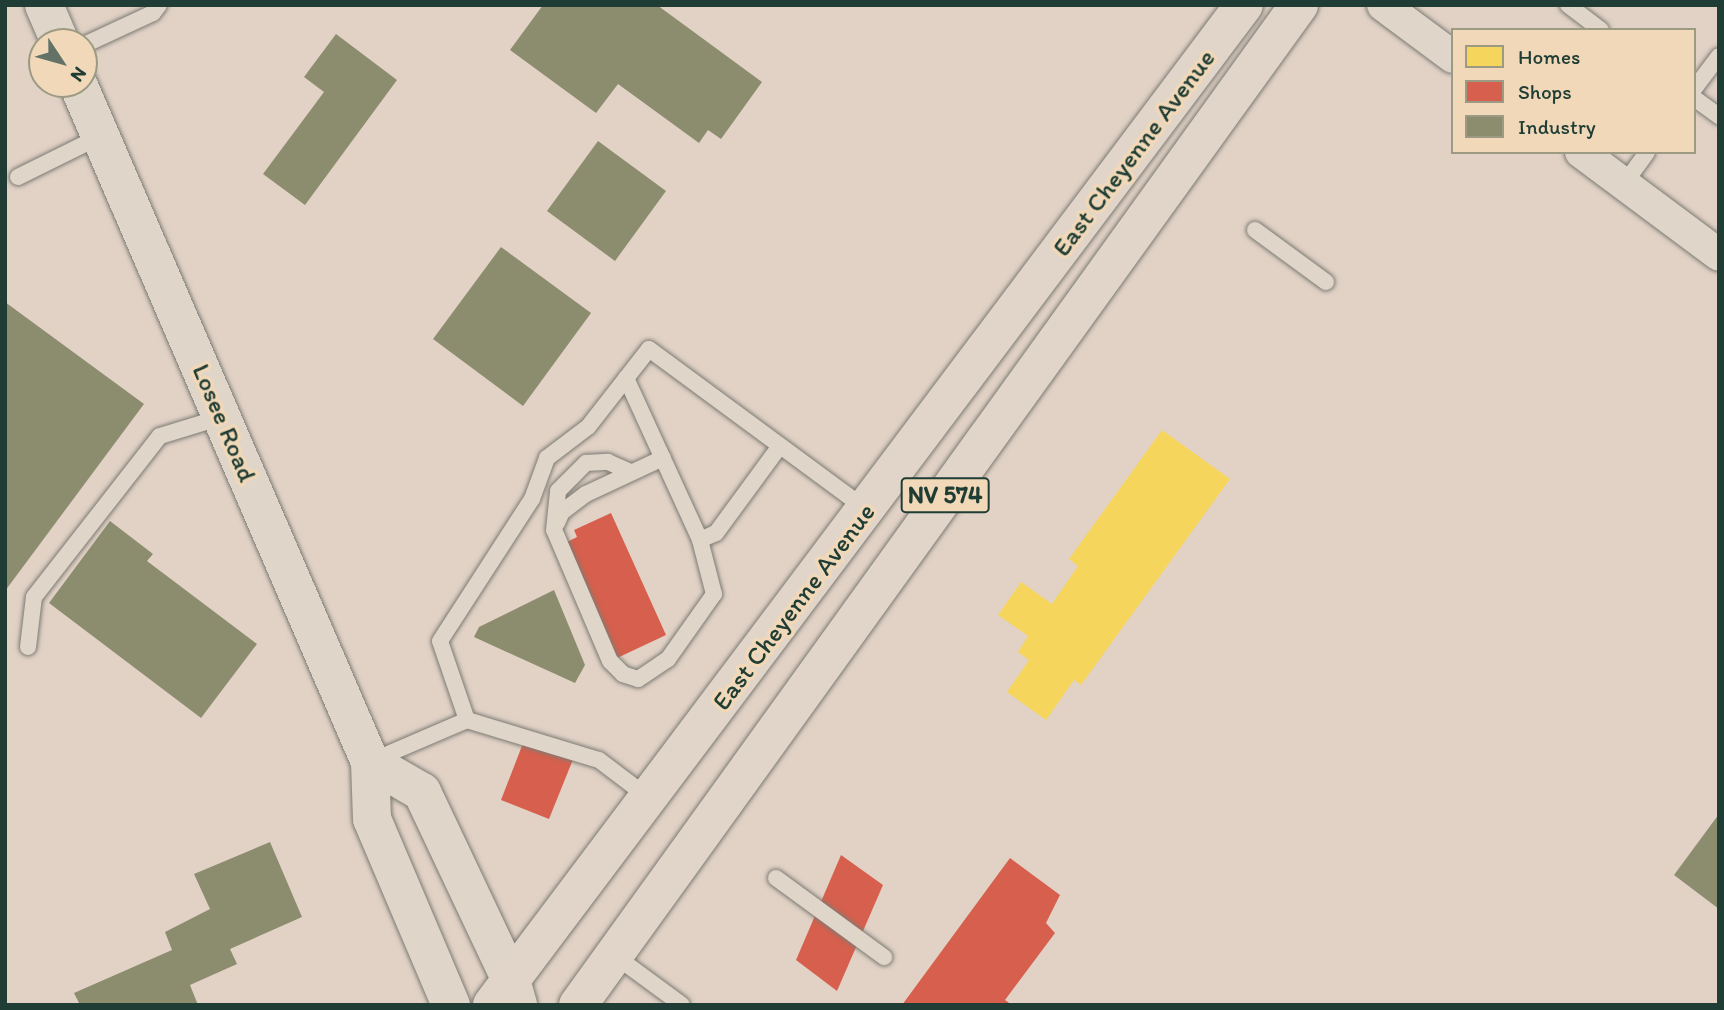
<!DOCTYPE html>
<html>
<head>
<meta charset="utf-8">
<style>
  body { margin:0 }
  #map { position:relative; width:1724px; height:1010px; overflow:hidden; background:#e2d2c6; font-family:Itim,sans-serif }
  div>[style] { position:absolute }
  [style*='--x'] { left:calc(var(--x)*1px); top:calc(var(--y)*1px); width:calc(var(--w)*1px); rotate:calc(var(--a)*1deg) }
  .homes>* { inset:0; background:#f6d55c }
  .shops>* { inset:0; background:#d6604d }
  .industry>* { inset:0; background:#8c8c6e }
  .roads { filter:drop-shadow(0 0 2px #7c7b74) drop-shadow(0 0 2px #7c7b74) }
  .service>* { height:16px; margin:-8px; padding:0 8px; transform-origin:8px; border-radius:8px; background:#dfd5c9 }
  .minor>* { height:32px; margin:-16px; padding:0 16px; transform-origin:16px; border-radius:16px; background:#dfd5c9 }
  .secondary>* { height:38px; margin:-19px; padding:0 19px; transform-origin:19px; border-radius:19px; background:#dfd5c9 }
  .primary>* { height:38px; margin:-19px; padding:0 19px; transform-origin:19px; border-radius:19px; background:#e0d5c8 }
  span { translate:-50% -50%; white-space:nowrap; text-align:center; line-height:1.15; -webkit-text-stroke:7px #f0d8b8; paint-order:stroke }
  .shield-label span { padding:2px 5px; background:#f0d8b8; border:2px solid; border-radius:5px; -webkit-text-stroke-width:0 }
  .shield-label { font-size:24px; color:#1f3d34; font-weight:700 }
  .street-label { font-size:26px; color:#1f3d34 }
  .frame { position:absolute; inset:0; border:7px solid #1f3d34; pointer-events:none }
  .legend { position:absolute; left:1451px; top:28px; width:245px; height:126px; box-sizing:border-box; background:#f0d8b8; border:2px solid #9c9a83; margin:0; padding:9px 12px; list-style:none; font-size:21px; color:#1f3d34 }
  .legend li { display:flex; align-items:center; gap:14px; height:35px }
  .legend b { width:35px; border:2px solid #9c9a83 }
  .north { position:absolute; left:28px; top:28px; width:70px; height:70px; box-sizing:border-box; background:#f0d8b8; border:2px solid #9c9a83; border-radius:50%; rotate:126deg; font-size:19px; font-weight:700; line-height:28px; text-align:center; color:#1f3d34 }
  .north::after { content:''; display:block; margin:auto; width:24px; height:32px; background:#637167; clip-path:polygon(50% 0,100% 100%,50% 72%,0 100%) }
</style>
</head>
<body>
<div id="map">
  <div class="homes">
    <div style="clip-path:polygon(1162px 430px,1230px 479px,1081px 685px,1074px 680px,1046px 720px,1007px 692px,1029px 660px,1018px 652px,1028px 636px,998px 615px,1021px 582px,1052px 604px,1078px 566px,1069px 559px)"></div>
  </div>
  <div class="shops">
    <div style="clip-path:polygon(611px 513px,666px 635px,615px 659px,563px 544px,577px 537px,574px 530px)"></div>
    <div style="clip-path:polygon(527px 733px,576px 752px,549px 819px,501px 800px)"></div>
    <div style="clip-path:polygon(841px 855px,883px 885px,837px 991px,796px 960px)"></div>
    <div style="clip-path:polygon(1010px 858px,1060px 895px,1046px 923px,1055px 933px,1005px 1000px,1012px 1005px,902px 1005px)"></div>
  </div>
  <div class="industry">
    <div style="clip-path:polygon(543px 5px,657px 5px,762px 82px,721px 139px,708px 130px,699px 143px,618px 84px,596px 113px,510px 50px)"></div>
    <div style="clip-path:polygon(336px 34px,397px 80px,305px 205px,263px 174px,324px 92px,304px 77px)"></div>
    <div style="clip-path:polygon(598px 141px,666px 191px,615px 261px,547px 211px)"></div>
    <div style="clip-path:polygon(501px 247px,591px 313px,523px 406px,433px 339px)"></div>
    <div style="clip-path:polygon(5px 302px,144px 404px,5px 591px)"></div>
    <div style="clip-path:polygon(110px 521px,153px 554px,147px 561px,257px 644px,201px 718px,49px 603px)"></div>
    <div style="clip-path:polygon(554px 590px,585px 665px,575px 683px,474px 637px,479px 627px)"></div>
    <div style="clip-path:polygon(1719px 814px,1719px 909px,1674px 875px)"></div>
    <div style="clip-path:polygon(270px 842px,302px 917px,230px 949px,237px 964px,190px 985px,198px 1005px,80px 1005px,74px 993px,172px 950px,165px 932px,210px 909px,194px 874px)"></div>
  </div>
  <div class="roads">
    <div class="service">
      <div style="--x:1568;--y:5;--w:41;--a:37.1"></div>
      <div style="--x:84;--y:45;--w:76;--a:-24.9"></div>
      <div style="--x:153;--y:13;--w:10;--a:-53"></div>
      <div style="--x:1694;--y:89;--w:41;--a:-52.9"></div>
      <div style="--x:1694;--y:98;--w:31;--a:36"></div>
      <div style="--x:18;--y:177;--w:93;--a:-26.3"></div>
      <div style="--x:1624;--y:184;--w:39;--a:-54"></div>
      <div style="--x:1255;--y:230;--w:88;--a:36.2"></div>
      <div style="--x:626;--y:378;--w:178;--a:65.4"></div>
      <div style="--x:700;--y:540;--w:56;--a:75.5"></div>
      <div style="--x:714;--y:594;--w:80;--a:125.3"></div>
      <div style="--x:668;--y:659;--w:36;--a:146"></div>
      <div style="--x:638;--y:679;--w:16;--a:-162"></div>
      <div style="--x:623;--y:674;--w:18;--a:-135"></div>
      <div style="--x:610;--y:661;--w:142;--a:-113.1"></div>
      <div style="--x:554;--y:530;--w:39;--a:-84"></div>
      <div style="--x:558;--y:491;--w:40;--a:-45"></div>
      <div style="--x:586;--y:463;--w:22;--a:-3"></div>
      <div style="--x:608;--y:462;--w:24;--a:24"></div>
      <div style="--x:557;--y:523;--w:12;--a:-66"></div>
      <div style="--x:562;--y:512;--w:30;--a:-37"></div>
      <div style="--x:586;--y:494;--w:85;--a:-25.1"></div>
      <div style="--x:700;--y:540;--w:17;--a:-24"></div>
      <div style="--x:716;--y:533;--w:108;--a:-53.7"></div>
      <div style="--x:28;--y:647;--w:50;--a:-83.2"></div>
      <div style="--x:34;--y:597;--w:204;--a:-52"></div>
      <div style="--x:160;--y:436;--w:65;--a:-17"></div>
      <div style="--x:467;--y:720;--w:83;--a:-108.9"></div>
      <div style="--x:440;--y:641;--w:169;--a:-57.1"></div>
      <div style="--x:532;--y:499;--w:44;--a:-69.9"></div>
      <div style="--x:547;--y:458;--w:51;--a:-37.1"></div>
      <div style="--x:588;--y:427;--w:99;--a:-52"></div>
      <div style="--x:649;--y:349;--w:270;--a:36.4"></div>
      <div style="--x:374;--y:760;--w:101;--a:-23.3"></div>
      <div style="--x:467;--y:720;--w:138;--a:16.9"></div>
      <div style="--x:599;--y:760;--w:63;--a:37.2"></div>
      <div style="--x:776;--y:878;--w:134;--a:36.2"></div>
      <div style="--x:614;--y:955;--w:84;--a:36.3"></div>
    </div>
    <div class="minor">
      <div style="--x:1383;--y:5;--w:87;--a:36.6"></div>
      <div style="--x:1581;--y:152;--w:172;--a:36.7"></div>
    </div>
    <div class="secondary">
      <div style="--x:44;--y:5;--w:40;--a:66.6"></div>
      <div style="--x:78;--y:84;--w:738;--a:66.7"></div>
      <div style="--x:370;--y:762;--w:57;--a:88"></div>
      <div style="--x:372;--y:819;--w:202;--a:67"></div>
      <div style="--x:370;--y:762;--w:60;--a:30"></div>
      <div style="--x:422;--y:792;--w:208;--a:64.7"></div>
      <div style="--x:511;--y:980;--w:26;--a:74"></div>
    </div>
    <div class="primary">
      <div style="--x:492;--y:1005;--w:1251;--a:-53.06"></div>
      <div style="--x:578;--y:1005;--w:1233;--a:-54.21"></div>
    </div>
  </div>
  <div class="shield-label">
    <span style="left:945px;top:495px">NV 574</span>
  </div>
  <div class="street-label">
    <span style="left:1134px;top:153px;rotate:-53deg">East Cheyenne Avenue</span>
    <span style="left:224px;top:423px;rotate:67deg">Losee Road</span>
    <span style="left:794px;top:607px;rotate:-53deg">East Cheyenne Avenue</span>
  </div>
  <div class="frame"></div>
  <ul class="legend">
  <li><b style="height:19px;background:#f6d55c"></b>Homes</li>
  <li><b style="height:19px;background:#d6604d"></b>Shops</li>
  <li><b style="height:19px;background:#8c8c6e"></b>Industry</li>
  </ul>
  <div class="north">N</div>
</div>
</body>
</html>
